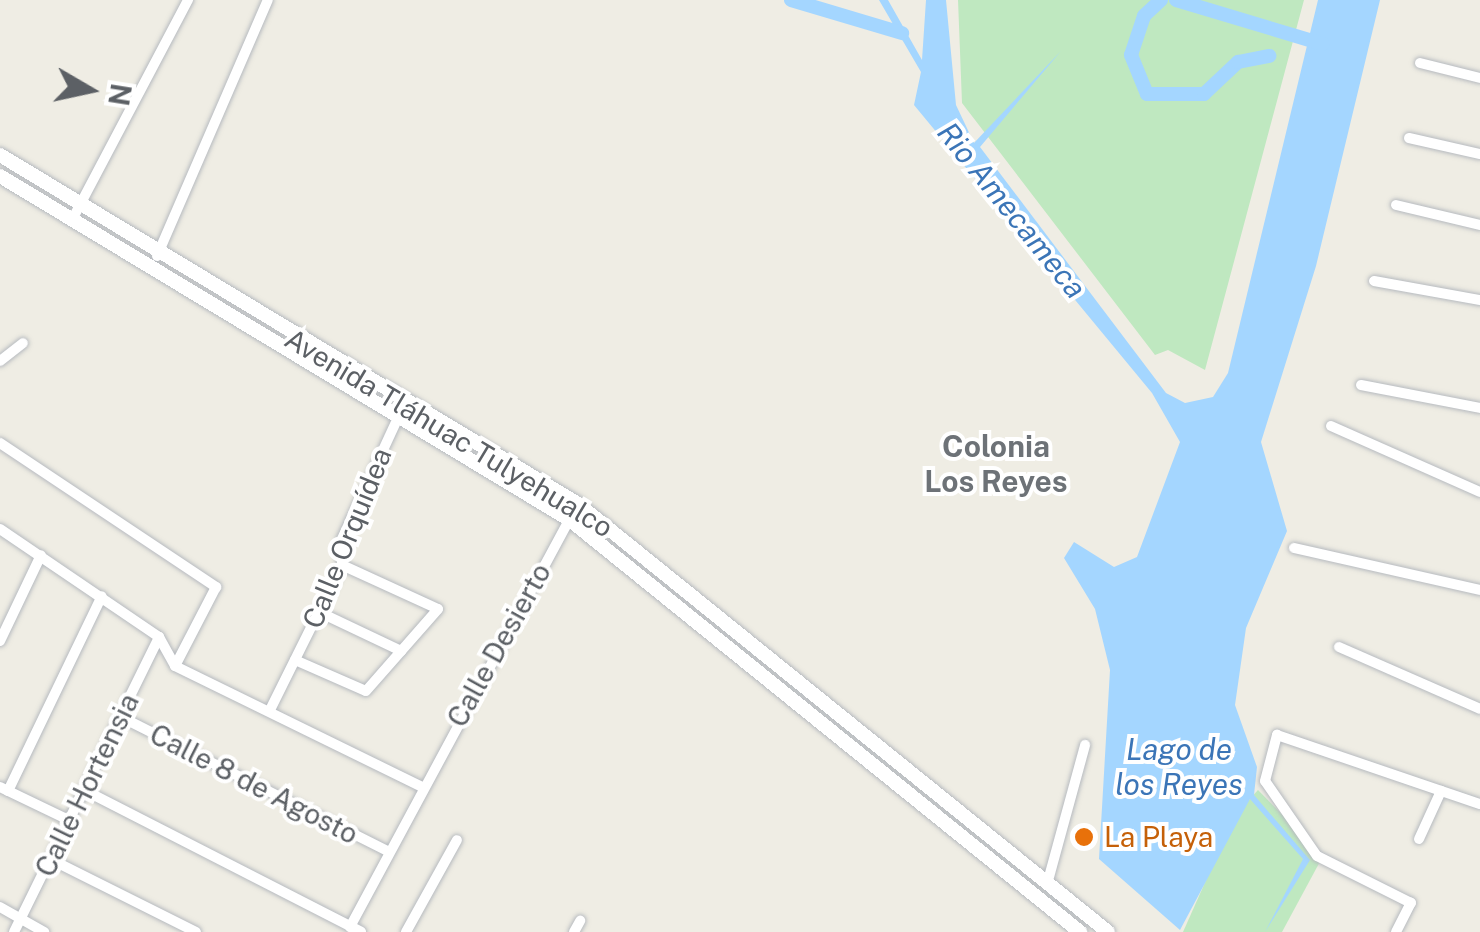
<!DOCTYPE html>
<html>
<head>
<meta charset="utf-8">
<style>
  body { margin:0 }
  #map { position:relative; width:1480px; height:932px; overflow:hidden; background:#efede4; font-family:"Public Sans",sans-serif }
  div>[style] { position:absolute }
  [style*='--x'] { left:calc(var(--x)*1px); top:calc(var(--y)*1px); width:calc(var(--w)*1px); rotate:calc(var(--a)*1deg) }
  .green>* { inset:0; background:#bfe8c0 }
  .water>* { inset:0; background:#a4d6ff }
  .canal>* { height:14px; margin:-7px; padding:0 7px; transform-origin:7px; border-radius:7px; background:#a4d6ff }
  .roads { filter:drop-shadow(0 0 2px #b6babf) drop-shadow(0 0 2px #b6babf) }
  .minor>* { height:10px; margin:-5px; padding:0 5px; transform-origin:5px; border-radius:5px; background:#fff }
  .secondary>* { height:14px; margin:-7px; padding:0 7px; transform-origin:7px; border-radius:7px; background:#fff }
  .dots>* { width:28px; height:28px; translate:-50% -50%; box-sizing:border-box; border:5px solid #fff; border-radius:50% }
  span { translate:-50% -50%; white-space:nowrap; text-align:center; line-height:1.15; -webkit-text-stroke:8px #fff; paint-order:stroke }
  .street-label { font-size:28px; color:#5c6065 }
  .food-label { font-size:28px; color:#c56008 }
  .left { translate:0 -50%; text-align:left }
  .water-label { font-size:30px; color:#3b75b7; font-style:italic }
  .neighbourhood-label { font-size:30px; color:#6d7277; font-weight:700 }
  .north { position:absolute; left:40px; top:40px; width:100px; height:100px; -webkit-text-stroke:8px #fff; paint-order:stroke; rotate:99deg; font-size:28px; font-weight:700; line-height:40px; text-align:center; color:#5c6065 }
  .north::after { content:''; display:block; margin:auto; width:35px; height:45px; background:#5c6065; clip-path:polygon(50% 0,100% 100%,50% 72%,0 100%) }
</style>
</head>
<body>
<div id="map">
  <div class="green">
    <div style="clip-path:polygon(958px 0,1304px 0,1205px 370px,1168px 350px,1155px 355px,962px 103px)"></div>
    <div style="clip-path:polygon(1258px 790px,1323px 856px,1282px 932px,1183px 932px,1235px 815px)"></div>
  </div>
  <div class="water">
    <div style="clip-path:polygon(879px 0,888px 0,922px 60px,926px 0,946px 0,956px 105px,974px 143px,1061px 51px,980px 147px,1166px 393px,1185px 403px,1213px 397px,1228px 373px,1318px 0,1380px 0,1316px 266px,1261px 442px,1287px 531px,1246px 628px,1235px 705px,1257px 767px,1254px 795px,1310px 860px,1265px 932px,1303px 859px,1250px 799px,1180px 930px,1099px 859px,1110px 670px,1095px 609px,1064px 558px,1074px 542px,1114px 567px,1137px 557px,1180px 442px,1152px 393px,914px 105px,921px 72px)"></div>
  </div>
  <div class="canal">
    <div style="--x:791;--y:0;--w:116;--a:16.6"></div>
    <div style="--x:1161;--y:0;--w:23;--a:137"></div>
    <div style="--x:1144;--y:16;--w:41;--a:108.4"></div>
    <div style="--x:1131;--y:55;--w:42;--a:67.7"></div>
    <div style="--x:1147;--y:94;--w:57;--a:0"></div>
    <div style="--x:1204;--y:94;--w:47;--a:-43.3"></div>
    <div style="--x:1238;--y:62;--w:32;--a:-11"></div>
    <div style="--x:1176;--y:0;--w:153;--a:16.7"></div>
  </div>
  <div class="roads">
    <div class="minor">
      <div style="--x:1420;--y:63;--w:62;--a:14"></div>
      <div style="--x:1409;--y:138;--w:73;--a:12.7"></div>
      <div style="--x:1396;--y:205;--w:86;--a:13.4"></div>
      <div style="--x:72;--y:220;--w:249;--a:-62.2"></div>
      <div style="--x:157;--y:256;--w:279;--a:-66.6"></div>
      <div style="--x:1374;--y:281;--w:108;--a:10.2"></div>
      <div style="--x:0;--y:361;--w:29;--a:-38"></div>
      <div style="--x:1361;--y:385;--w:121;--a:10.9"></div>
      <div style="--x:1331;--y:426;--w:163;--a:23.9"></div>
      <div style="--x:0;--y:443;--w:260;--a:33.7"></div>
      <div style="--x:216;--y:587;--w:89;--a:117.4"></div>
      <div style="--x:0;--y:529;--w:192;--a:34.2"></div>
      <div style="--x:159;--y:637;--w:33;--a:61"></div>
      <div style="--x:175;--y:666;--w:273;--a:26.1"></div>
      <div style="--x:1294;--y:548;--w:191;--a:12.7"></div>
      <div style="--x:319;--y:612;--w:91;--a:25.4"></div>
      <div style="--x:0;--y:641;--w:95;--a:-64.5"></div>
      <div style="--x:1339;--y:647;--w:154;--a:23.7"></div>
      <div style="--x:295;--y:660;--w:77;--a:23.6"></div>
      <div style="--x:366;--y:691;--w:109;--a:-48.7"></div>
      <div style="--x:438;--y:609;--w:106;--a:-155.4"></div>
      <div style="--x:270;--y:710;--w:162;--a:-63.6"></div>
      <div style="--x:342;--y:565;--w:24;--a:-92"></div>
      <div style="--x:341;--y:541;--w:133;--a:-65.2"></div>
      <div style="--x:121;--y:717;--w:298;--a:26.7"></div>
      <div style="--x:0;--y:787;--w:79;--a:25.6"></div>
      <div style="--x:8;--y:791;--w:216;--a:-64.3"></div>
      <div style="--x:86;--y:791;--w:309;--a:27.1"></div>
      <div style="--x:1419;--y:839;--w:53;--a:-65.4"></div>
      <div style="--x:52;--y:860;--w:161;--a:26.6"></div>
      <div style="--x:1049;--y:877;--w:137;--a:-74.7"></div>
      <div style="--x:0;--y:907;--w:51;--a:29.6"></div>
      <div style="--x:350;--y:927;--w:481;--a:-61.7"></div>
      <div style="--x:14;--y:932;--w:329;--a:-63.8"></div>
      <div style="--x:406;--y:932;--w:105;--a:-61"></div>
      <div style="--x:574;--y:932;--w:13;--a:-61"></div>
      <div style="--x:1396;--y:932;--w:33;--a:-63"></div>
      <div style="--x:1411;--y:903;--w:105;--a:-153.4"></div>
      <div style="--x:1317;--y:856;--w:91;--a:-124.7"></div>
      <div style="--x:1265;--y:781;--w:48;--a:-75.4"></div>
      <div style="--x:1277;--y:735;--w:214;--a:18.8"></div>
    </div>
    <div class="secondary">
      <div style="--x:0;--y:155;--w:675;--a:31.12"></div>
      <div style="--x:578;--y:504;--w:681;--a:38.92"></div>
      <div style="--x:0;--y:176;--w:666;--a:31.11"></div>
      <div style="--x:570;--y:520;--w:656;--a:38.93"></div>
    </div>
  </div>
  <div class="dots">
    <div style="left:1084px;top:837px;background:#e8710a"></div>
  </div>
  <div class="street-label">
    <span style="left:449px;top:433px;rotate:31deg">Avenida Tláhuac Tulyehualco</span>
    <span style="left:347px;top:538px;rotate:-68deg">Calle Orquídea</span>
    <span style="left:499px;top:645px;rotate:-61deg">Calle Desierto</span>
    <span style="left:254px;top:784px;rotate:27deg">Calle 8 de Agosto</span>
    <span style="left:87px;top:785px;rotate:-64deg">Calle Hortensia</span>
  </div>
  <div class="food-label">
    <span class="left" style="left:1104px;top:837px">La Playa</span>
  </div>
  <div class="water-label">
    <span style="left:1012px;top:210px;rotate:51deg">Rio Amecameca</span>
    <span style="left:1179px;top:766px">Lago de<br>los Reyes</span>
  </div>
  <div class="neighbourhood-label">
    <span style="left:996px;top:463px">Colonia<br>Los Reyes</span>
  </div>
  <div class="north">N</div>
</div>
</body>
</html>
